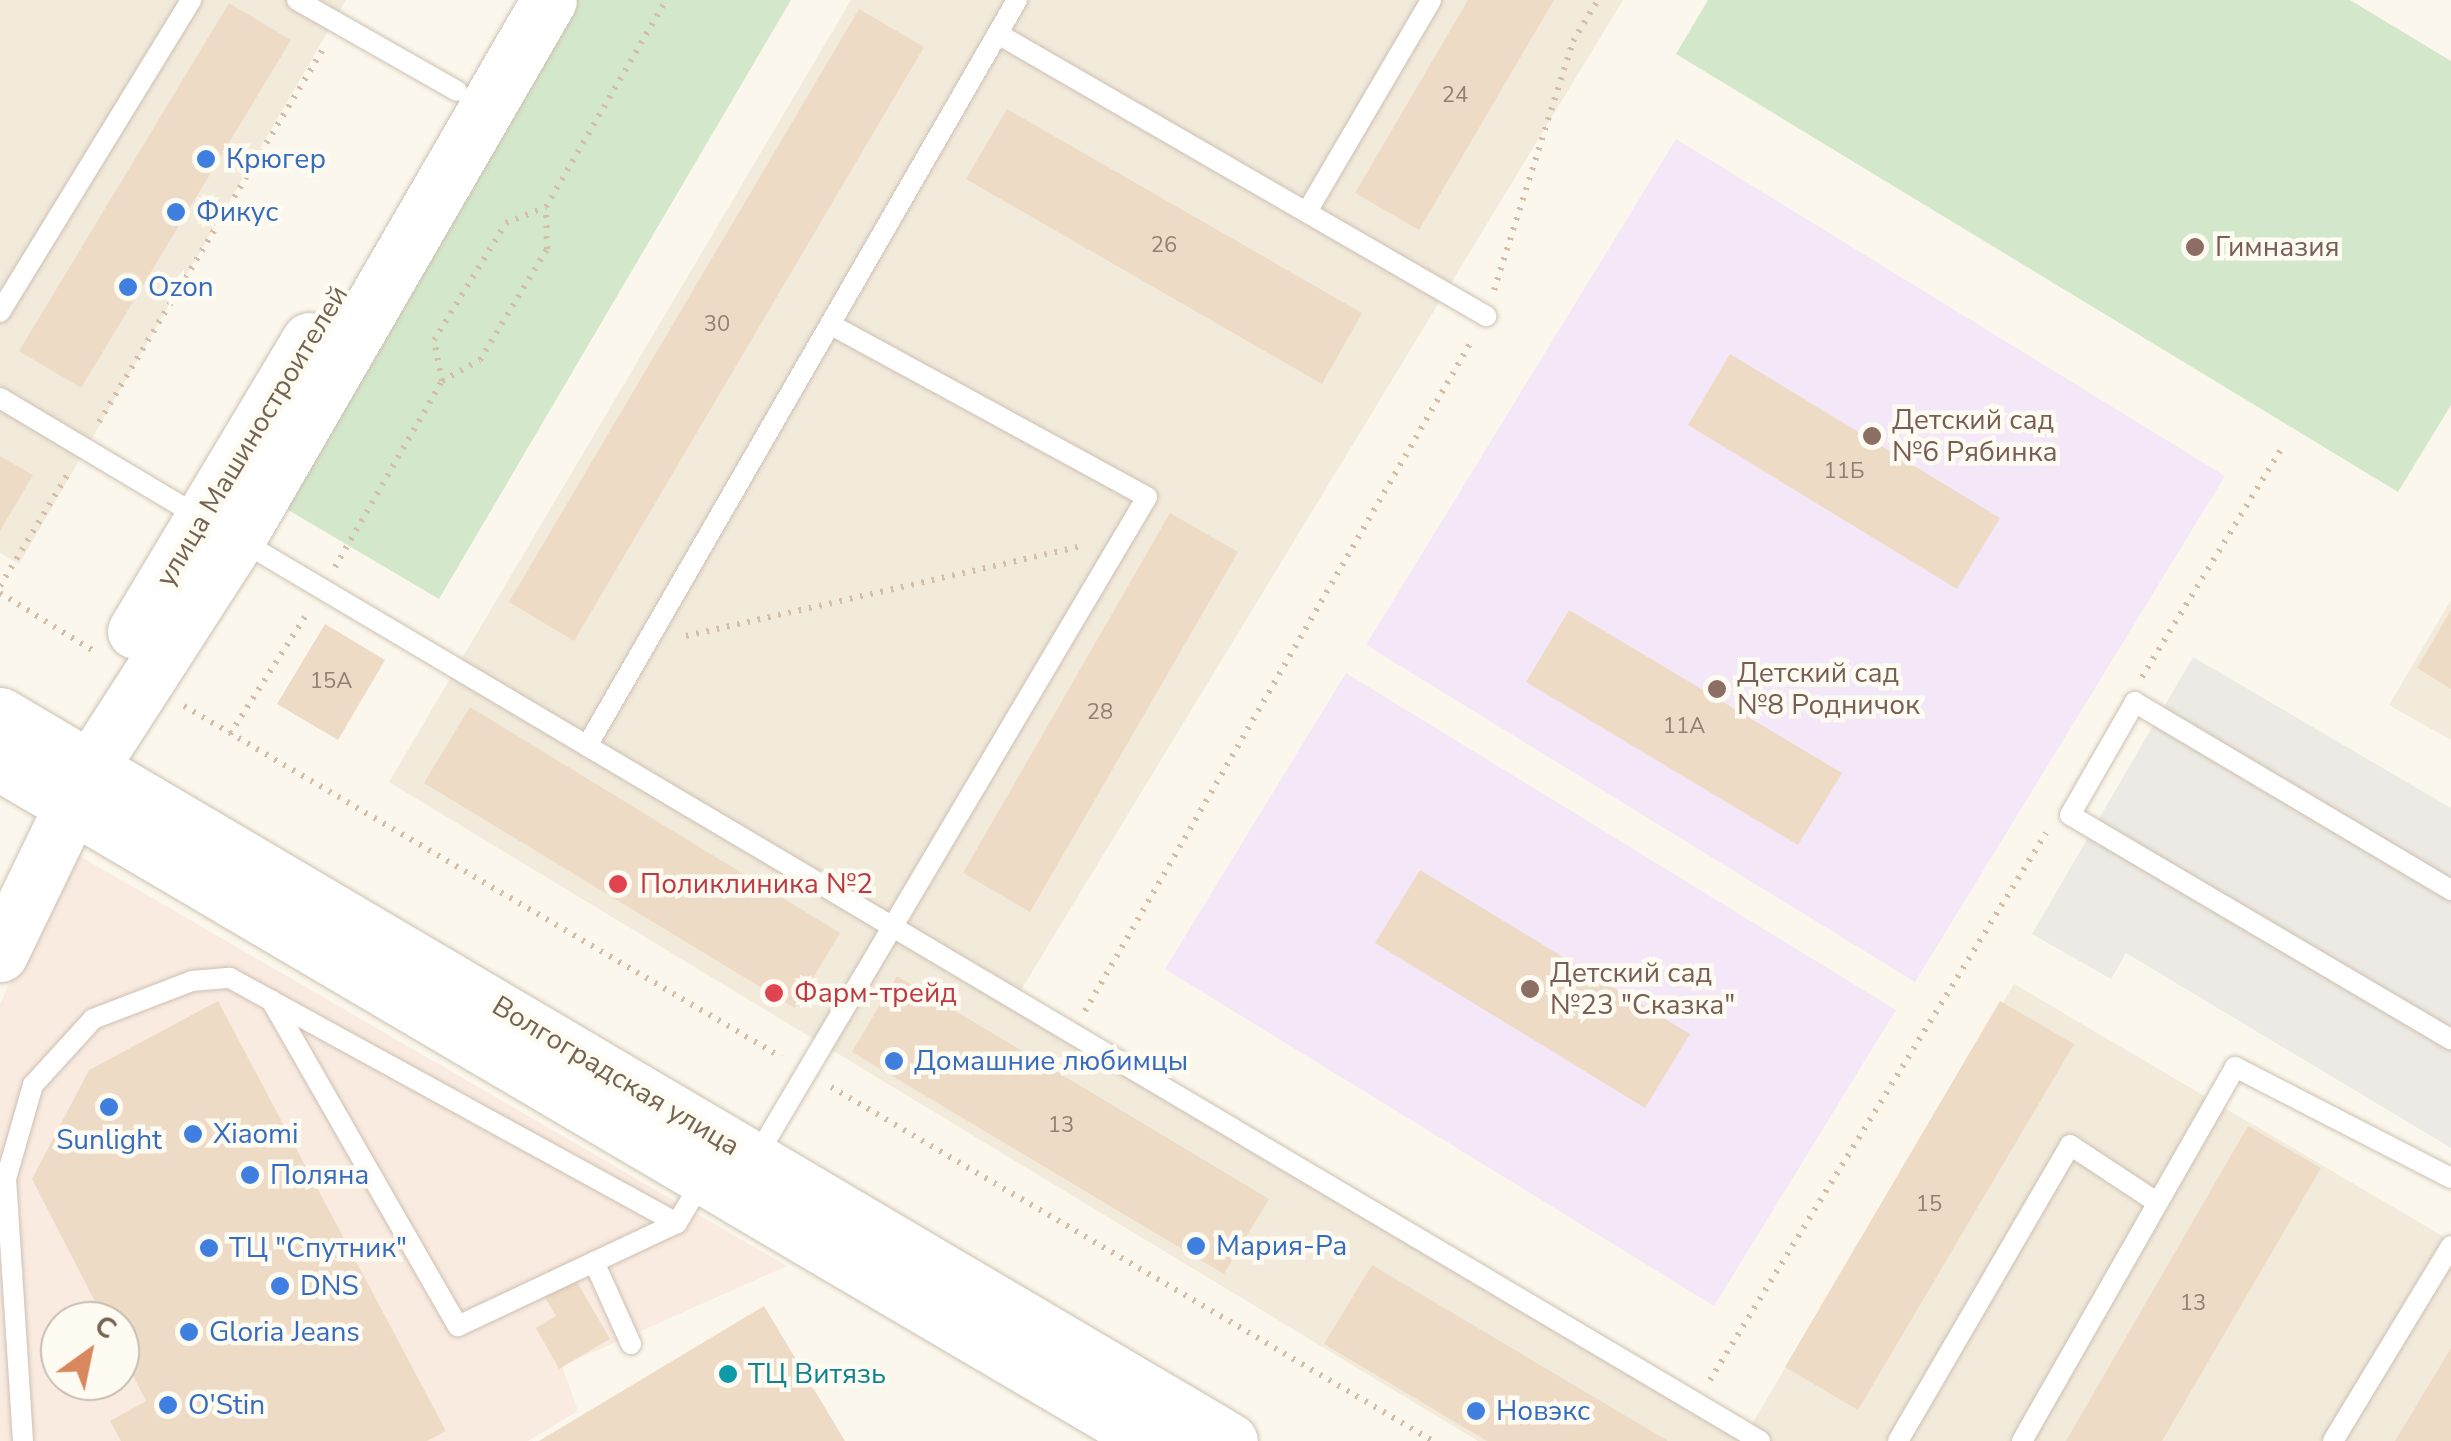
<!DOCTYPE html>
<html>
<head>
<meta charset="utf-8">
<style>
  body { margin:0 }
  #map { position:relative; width:2451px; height:1441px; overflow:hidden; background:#fbf7ec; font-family:"Nunito Sans",sans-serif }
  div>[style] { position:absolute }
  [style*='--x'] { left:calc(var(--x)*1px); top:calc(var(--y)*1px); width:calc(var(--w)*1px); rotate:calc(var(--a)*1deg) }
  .residential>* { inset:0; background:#f2eadb }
  .commercial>* { inset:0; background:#faebe1 }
  .industrial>* { inset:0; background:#ede9e4 }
  .education>* { inset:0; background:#f4e8f8 }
  .green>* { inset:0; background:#d3e8cb }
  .building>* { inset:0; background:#eedbc6 }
  .path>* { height:6px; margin-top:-3px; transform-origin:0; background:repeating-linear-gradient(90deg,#d4bea8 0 2.5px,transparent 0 10.5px) }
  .roads { filter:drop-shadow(0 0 2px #cdc1b2) drop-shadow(0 0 2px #cdc1b2) }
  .lane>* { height:20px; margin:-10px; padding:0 10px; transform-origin:10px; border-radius:10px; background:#fff }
  .secondary>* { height:55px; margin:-27.5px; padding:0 27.5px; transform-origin:27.5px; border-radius:27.5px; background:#fff }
  .dots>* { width:28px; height:28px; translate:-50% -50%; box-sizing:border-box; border:5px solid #fefbf2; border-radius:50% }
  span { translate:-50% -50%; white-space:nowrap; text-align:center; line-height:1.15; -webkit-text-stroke:9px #fefbf2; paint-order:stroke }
  .number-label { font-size:22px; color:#93806e }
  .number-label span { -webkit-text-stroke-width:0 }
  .shop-label { font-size:28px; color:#366cbe }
  .left { translate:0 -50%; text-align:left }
  .education-label { font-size:28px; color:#785e54 }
  .street-label { font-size:28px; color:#756250 }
  .health-label { font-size:28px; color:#be3a42 }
  .culture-label { font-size:28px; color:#0d838f }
  .north { position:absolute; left:40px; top:1301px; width:100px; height:100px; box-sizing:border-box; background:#fefbf2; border:2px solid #c7beb1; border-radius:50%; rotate:33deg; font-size:28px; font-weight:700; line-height:40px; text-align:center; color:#756250 }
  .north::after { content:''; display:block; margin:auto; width:35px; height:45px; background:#d9875d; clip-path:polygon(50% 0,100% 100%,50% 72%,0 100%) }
</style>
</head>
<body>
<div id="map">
  <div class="residential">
    <div style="clip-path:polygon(0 0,346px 0,19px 564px,0 553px)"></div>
    <div style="clip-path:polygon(851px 0,1623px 0,1015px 1000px,1743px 1439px,2014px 984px,2451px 1241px,2451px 1441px,1478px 1441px,389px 782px)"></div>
    <div style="clip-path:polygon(2451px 600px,2451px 740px,2389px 705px)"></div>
  </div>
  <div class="commercial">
    <div style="clip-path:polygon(evenodd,71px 851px,787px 1266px,562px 1366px,578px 1411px,528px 1441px,0 1441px,0 1004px,71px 851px,60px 1321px,120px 1321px,120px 1381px,60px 1381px,60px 1321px)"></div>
  </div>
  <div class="industrial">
    <div style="clip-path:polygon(2193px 657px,2451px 808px,2451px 1148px,2126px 953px,2111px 979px,2032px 934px)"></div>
  </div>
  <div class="education">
    <div style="clip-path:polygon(1676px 139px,2225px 476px,1915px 982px,1366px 645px)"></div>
    <div style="clip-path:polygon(1346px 673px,1896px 1010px,1714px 1306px,1165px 969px)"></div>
  </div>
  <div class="green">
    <div style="clip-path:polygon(552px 0,791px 0,439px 599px,261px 494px)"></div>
    <div style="clip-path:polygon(1708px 0,2350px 0,2451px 61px,2451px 405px,2398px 492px,1676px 54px)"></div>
  </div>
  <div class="building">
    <div style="clip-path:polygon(1468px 0,1554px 0,1419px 230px,1355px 193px)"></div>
    <div style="clip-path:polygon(229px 3px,291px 40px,81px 388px,19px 351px)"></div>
    <div style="clip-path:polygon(859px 9px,924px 47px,574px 641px,509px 602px)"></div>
    <div style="clip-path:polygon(1007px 109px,1362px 313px,1322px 384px,966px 179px)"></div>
    <div style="clip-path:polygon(1730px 354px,2000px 518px,1957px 589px,1688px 425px)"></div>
    <div style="clip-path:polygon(0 456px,33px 475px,0 531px)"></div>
    <div style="clip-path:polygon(1170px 513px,1238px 552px,1030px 912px,963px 873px)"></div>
    <div style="clip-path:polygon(1569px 610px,1842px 773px,1798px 845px,1526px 682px)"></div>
    <div style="clip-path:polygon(2451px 610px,2451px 689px,2417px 668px)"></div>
    <div style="clip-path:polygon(325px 624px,385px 660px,338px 740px,277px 704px)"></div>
    <div style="clip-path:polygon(470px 707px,840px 933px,795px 1008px,424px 783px)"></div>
    <div style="clip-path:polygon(1420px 870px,1690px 1034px,1645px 1108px,1375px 943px)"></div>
    <div style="clip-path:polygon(897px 976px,1269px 1199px,1224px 1274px,852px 1052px)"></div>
    <div style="clip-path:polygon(218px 1001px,446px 1431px,427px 1441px,121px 1441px,110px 1421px,146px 1401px,120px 1351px,120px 1321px,105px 1321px,32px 1179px,89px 1070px)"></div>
    <div style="clip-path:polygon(2000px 1001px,2074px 1044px,1858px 1410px,1785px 1367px)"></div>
    <div style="clip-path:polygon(2248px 1126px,2321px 1168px,2162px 1441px,2066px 1441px)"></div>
    <div style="clip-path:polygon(1372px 1265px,1668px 1441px,1487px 1441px,1324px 1344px)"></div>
    <div style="clip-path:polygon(573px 1275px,610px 1339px,559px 1369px,536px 1328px,556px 1316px,542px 1292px)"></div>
    <div style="clip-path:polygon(764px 1306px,845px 1441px,539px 1441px)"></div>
    <div style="clip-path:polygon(2451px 1348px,2451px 1441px,2395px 1441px)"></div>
  </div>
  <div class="path">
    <div style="--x:1494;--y:290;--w:261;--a:-72.4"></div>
    <div style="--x:1573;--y:41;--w:48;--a:-58.6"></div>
    <div style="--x:442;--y:381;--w:42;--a:-101"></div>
    <div style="--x:434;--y:340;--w:137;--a:-58.4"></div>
    <div style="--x:506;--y:223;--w:43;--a:-21.8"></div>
    <div style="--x:99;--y:422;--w:437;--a:-59"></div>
    <div style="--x:335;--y:567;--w:215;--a:-60.1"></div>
    <div style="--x:442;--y:381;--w:43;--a:-28.9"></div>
    <div style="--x:480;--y:360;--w:130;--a:-58.9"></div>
    <div style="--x:547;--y:249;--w:42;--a:-91.4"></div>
    <div style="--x:546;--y:207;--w:239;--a:-59.9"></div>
    <div style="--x:0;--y:586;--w:133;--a:-58.8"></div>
    <div style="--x:0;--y:593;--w:108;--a:31.8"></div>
    <div style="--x:686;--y:636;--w:407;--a:-12.8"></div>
    <div style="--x:2142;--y:677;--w:268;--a:-58.6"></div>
    <div style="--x:184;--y:706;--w:693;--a:30.45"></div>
    <div style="--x:230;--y:734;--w:145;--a:-57.4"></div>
    <div style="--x:1085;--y:1011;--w:772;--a:-60.02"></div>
    <div style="--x:831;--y:1087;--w:698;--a:30.46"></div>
    <div style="--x:1710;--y:1380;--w:642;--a:-58.44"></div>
  </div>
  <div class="roads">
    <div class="lane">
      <div style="--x:297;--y:0;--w:184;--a:29.6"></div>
      <div style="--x:998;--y:34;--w:564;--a:30.02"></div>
      <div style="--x:1308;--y:210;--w:243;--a:-59.6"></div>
      <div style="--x:0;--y:312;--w:366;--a:-58.5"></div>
      <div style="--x:0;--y:398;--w:233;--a:30.8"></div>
      <div style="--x:238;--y:539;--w:1769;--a:30.65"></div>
      <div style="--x:587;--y:746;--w:861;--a:-60.04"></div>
      <div style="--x:2451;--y:890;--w:368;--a:-149.3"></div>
      <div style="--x:2135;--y:702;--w:130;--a:119.9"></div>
      <div style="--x:2070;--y:815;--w:442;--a:30.5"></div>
      <div style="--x:271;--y:1000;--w:376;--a:60.2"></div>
      <div style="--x:458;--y:1326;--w:242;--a:-25.2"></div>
      <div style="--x:677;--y:1223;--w:49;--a:-59.2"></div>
      <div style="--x:755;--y:1159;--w:769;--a:-59.37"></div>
      <div style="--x:1147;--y:497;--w:360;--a:-151.4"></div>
      <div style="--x:594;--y:1262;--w:90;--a:65.7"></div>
      <div style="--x:23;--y:1441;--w:263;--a:-93.7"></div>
      <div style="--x:6;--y:1179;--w:98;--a:-74"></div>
      <div style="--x:33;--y:1085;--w:89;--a:-47.7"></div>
      <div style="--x:93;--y:1019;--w:106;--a:-21"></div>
      <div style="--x:192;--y:981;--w:38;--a:-5"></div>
      <div style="--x:230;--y:978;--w:510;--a:28.73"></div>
      <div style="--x:1898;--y:1441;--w:342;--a:-59.8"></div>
      <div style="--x:2070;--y:1145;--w:102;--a:33.4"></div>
      <div style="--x:2022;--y:1441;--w:430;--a:-60.3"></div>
      <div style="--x:2235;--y:1067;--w:243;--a:27.2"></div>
      <div style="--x:2333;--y:1441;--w:228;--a:-58.8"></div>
    </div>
    <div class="secondary">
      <div style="--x:135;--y:631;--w:339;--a:-59.1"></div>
      <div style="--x:0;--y:715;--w:1428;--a:30.55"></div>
      <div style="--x:0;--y:763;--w:1338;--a:30.46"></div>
      <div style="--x:0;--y:954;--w:207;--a:-64.2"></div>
      <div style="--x:90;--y:768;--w:274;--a:-57.2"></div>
      <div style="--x:238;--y:538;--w:621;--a:-59.97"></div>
    </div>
  </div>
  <div class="dots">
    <div style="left:206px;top:159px;background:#3f7fe0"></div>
    <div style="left:176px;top:212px;background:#3f7fe0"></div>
    <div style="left:2195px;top:247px;background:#8d6e63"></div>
    <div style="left:128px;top:287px;background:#3f7fe0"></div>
    <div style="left:1872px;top:436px;background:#8d6e63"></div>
    <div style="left:1717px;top:689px;background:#8d6e63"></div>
    <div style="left:618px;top:884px;background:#e0444e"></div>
    <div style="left:1530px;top:989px;background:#8d6e63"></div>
    <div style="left:774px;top:993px;background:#e0444e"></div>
    <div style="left:894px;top:1061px;background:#3f7fe0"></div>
    <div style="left:109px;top:1107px;background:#3f7fe0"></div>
    <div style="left:193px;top:1134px;background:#3f7fe0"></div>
    <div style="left:250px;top:1175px;background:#3f7fe0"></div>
    <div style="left:1196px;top:1246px;background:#3f7fe0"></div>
    <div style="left:209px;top:1248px;background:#3f7fe0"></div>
    <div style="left:280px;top:1286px;background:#3f7fe0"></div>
    <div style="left:189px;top:1332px;background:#3f7fe0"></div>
    <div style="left:728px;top:1374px;background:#0f9aa8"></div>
    <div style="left:168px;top:1405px;background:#3f7fe0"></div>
    <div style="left:1476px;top:1411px;background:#3f7fe0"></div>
  </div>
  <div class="number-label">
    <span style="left:1455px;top:96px">24</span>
    <span style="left:1164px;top:246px">26</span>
    <span style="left:717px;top:325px">30</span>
    <span style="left:1844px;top:472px">11Б</span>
    <span style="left:331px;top:682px">15А</span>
    <span style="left:1100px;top:713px">28</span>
    <span style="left:1684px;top:727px">11А</span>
    <span style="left:1061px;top:1126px">13</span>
    <span style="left:1929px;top:1205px">15</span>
    <span style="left:2193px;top:1304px">13</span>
  </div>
  <div class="shop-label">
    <span class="left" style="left:226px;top:159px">Крюгер</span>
    <span class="left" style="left:196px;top:212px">Фикус</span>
    <span class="left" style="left:148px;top:287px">Ozon</span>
    <span class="left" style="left:914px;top:1061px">Домашние любимцы</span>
    <span class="left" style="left:213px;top:1134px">Xiaomi</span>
    <span style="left:109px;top:1140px">Sunlight</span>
    <span class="left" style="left:270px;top:1175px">Поляна</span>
    <span class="left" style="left:1216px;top:1246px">Мария-Ра</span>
    <span class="left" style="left:229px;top:1248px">ТЦ "Спутник"</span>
    <span class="left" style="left:300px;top:1286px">DNS</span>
    <span class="left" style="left:209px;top:1332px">Gloria Jeans</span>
    <span class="left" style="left:188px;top:1405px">O'Stin</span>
    <span class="left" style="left:1496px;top:1411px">Новэкс</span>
  </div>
  <div class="education-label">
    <span class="left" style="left:2215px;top:247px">Гимназия</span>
    <span class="left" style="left:1892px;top:436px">Детский сад<br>№6 Рябинка</span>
    <span class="left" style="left:1737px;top:689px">Детский сад<br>№8 Родничок</span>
    <span class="left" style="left:1550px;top:989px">Детский сад<br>№23 "Сказка"</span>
  </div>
  <div class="street-label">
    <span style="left:252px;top:436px;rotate:-59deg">улица Машиностроителей</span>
    <span style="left:616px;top:1076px;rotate:31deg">Волгоградская улица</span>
  </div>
  <div class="health-label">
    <span class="left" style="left:640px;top:884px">Поликлиника №2</span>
    <span class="left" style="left:794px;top:993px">Фарм-трейд</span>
  </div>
  <div class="culture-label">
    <span class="left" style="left:748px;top:1374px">ТЦ Витязь</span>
  </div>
  <div class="north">С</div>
</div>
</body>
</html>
